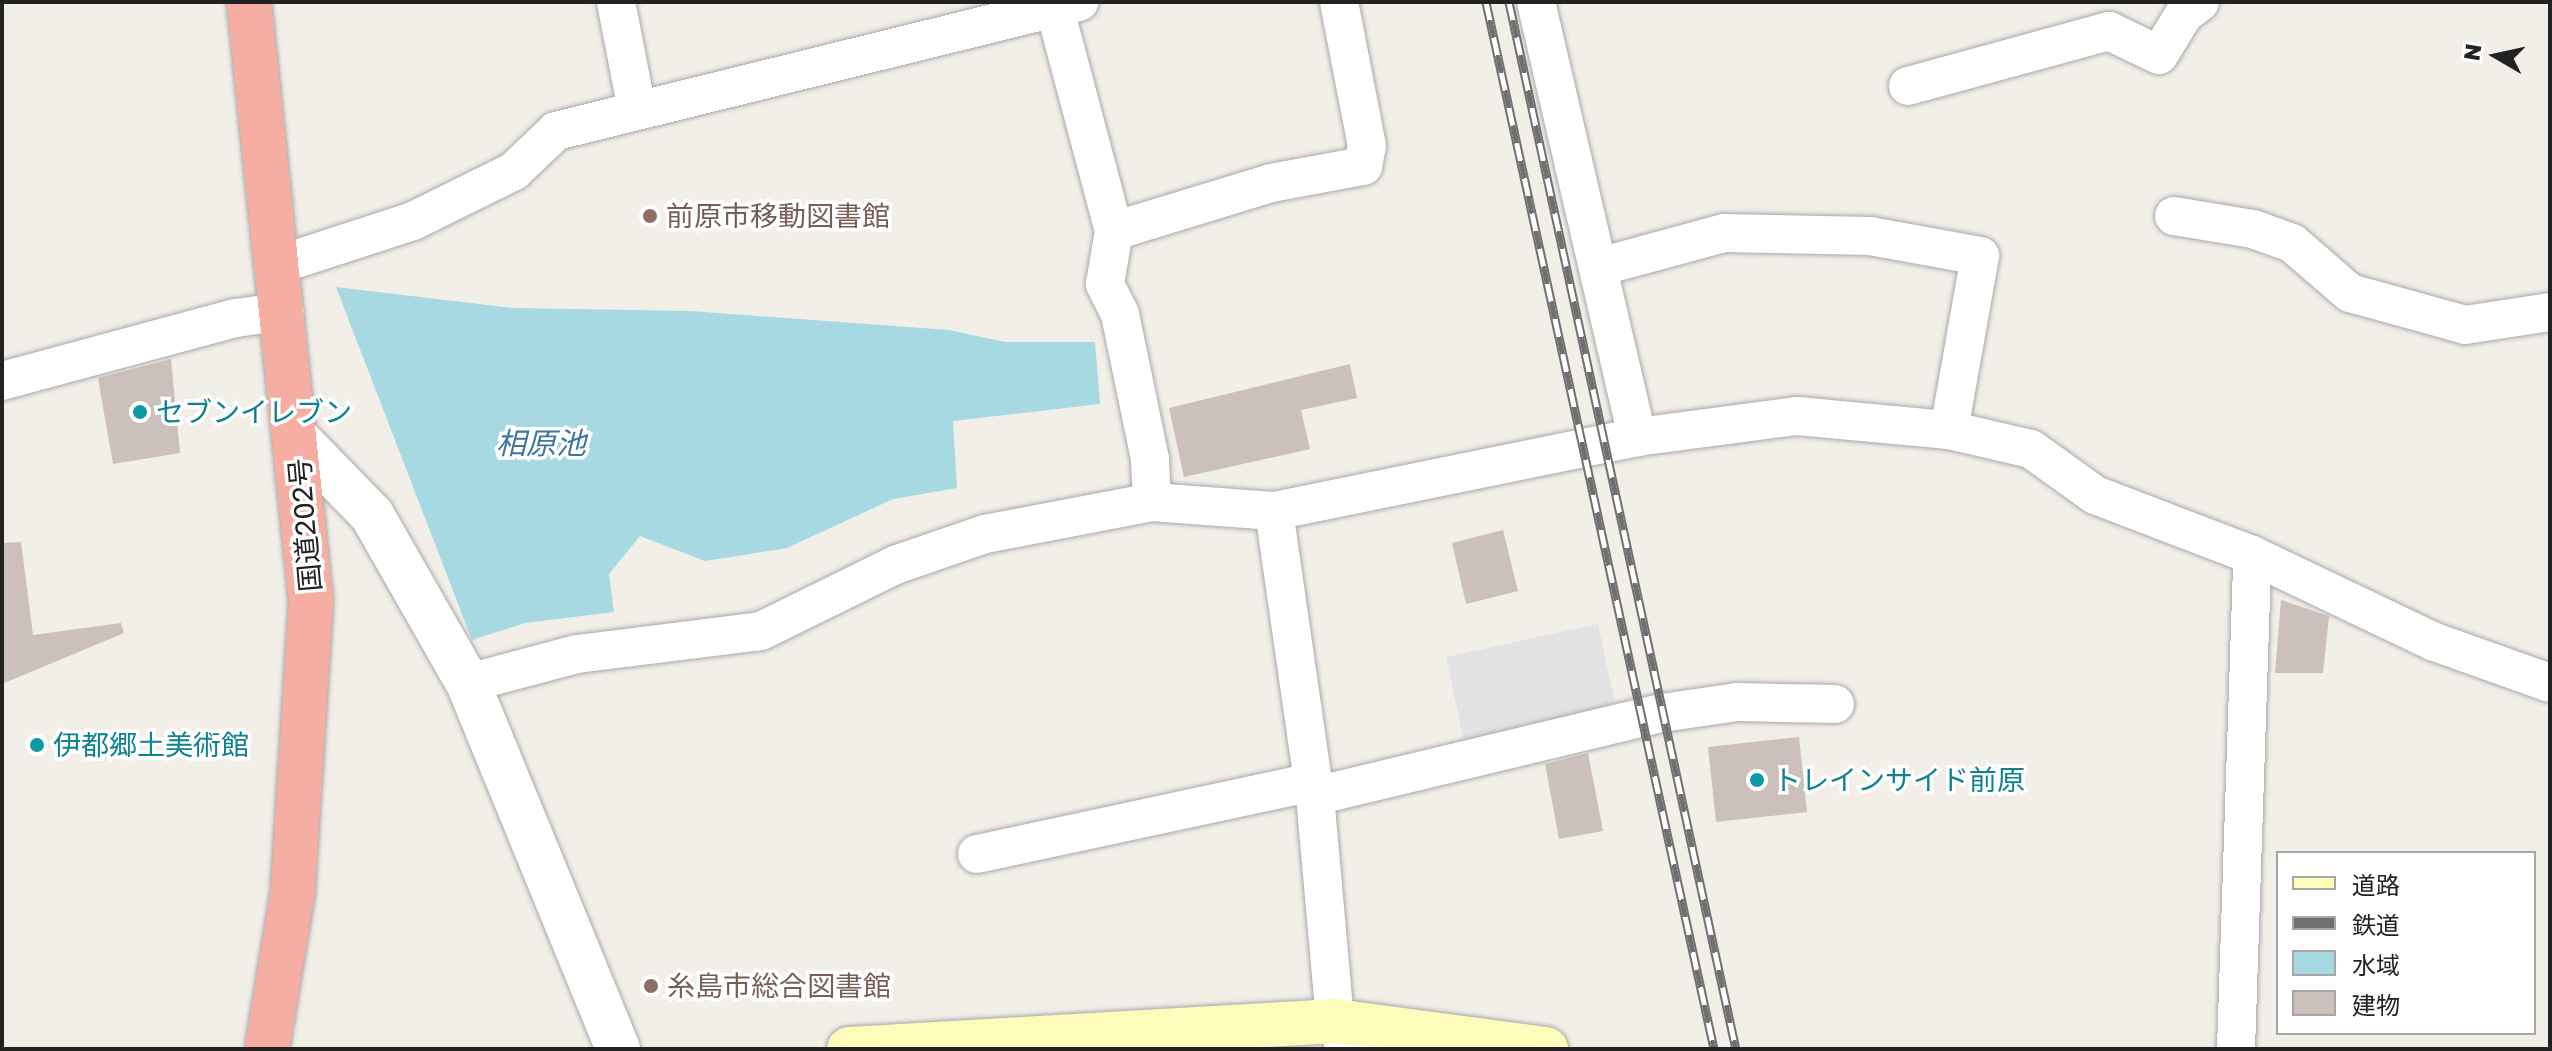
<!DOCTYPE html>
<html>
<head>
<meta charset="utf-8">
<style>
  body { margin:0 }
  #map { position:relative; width:2552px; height:1051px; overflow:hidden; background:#f2eee8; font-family:"Golos Text","Noto Sans JP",sans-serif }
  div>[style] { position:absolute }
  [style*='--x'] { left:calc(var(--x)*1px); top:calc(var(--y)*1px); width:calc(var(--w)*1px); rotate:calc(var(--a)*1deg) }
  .parking>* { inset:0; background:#e2e2e2 }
  .water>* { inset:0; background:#a6d9e2 }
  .building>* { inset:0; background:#cbc0bb }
  .roads { filter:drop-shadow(0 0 2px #a9a9a9) drop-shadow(0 0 2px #a9a9a9) }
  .minor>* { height:38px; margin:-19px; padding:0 19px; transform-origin:19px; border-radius:19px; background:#fff }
  .tertiary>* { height:44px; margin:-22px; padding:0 22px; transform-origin:22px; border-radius:22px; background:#fff }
  .secondary>* { height:44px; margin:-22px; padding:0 22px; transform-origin:22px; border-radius:22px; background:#fefcba }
  .trunk>* { height:44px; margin:-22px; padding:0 22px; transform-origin:22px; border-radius:22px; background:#f6aea2 }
  .rail>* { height:9px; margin-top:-4.5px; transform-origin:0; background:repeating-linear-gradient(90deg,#fff 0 18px,#707070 0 36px); box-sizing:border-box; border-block:2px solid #707070 }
  .dots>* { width:22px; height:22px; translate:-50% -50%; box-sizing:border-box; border:4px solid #fff; border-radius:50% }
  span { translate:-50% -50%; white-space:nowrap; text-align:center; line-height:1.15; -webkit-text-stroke:7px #fff; paint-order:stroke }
  .education-label { font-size:28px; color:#785e54 }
  .left { translate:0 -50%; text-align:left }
  .culture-label { font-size:28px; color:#0d838f }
  .street-label { font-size:28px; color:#222 }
  .water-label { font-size:30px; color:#3e76a1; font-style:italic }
  .frame { position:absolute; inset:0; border:4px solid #222; pointer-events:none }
  .legend { position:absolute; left:2276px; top:851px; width:260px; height:184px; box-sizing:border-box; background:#fff; border:2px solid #a7a7a7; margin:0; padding:10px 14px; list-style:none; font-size:24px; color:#222 }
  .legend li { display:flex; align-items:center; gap:16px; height:40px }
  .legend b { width:40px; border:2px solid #a7a7a7 }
  .north { position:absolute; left:2456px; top:16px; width:80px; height:80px; -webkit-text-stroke:6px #fff; paint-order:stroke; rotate:279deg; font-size:22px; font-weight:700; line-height:32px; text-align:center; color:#222 }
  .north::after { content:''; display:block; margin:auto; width:28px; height:36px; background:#222; clip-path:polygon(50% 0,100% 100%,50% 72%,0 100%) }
</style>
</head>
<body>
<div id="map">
  <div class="parking">
    <div style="clip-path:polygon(1598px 624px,1616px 708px,1464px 741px,1446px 657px)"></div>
  </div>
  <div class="water">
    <div style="clip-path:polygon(336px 287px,513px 308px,691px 311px,949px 330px,1005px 342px,1095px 342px,1100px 404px,953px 421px,957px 488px,893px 499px,787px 548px,705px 561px,640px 536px,609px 574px,614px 612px,525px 623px,472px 640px)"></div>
  </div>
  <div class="building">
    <div style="clip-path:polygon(171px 359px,180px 453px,113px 464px,98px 378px)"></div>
    <div style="clip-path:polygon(1350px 364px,1357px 398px,1301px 410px,1310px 449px,1184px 477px,1169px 408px)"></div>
    <div style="clip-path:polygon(1503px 530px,1518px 591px,1466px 604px,1452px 543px)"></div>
    <div style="clip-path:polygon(21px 542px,33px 635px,121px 623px,124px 633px,2px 684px,2px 543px)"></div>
    <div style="clip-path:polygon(2281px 600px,2329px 616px,2323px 673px,2275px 673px)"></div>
    <div style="clip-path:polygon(1799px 737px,1807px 812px,1716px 822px,1708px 747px)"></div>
    <div style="clip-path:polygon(1588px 753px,1603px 831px,1559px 839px,1545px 764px)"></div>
  </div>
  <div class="roads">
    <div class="minor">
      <div style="--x:616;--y:2;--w:110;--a:79"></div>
      <div style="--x:1053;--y:2;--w:237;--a:75.1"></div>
      <div style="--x:1536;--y:2;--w:447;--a:76.9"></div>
      <div style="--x:1908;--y:86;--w:208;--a:-15.3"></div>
      <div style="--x:2109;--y:31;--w:55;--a:25.6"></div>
      <div style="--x:2159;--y:55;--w:48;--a:-58.6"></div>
      <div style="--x:2184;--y:14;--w:20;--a:-37"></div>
      <div style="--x:2174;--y:216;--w:80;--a:9.3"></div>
      <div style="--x:2253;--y:229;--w:41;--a:19.7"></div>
      <div style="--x:2292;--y:243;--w:77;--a:40.8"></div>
      <div style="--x:2350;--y:293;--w:119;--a:15.5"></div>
      <div style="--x:2465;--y:325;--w:86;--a:-8.7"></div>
      <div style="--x:281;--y:264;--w:139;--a:-18"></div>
      <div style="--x:413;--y:221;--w:113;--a:-26.3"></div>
      <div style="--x:514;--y:171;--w:58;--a:-43.6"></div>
      <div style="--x:556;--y:131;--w:539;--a:-13.86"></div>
      <div style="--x:1599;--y:267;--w:130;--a:-15.2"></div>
      <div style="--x:1724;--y:233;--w:146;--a:1.2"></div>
      <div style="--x:1870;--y:236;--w:112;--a:10.3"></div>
      <div style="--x:1980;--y:256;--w:177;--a:100.1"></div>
      <div style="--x:2;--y:381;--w:242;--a:-15.1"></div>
      <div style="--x:236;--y:318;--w:49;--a:-8.1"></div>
      <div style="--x:1152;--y:502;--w:43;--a:-92.7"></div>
      <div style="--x:1150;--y:459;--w:148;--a:-101.7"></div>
      <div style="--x:1120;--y:314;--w:34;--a:-117"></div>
      <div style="--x:1105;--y:284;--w:54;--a:-80.4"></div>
      <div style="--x:1114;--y:231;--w:164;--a:-17"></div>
      <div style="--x:1271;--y:183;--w:94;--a:-10.5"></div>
      <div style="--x:1363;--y:166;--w:20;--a:-79"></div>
      <div style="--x:1367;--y:146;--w:147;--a:-101"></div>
      <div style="--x:1274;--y:511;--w:288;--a:81.8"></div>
      <div style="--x:1315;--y:796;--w:226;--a:84.9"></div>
      <div style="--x:1335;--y:1021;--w:30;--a:69"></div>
      <div style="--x:468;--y:683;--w:113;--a:-14.9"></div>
      <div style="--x:577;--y:654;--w:185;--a:-7.1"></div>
      <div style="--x:761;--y:631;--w:149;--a:-26.2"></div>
      <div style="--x:895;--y:565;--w:95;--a:-19"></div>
      <div style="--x:985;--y:534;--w:170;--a:-10.8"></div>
      <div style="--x:1152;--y:502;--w:122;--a:4.2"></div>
      <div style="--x:1274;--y:511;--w:370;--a:-11.5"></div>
      <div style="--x:1637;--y:437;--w:161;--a:-7.5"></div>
      <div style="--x:1797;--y:416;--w:153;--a:5.3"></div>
      <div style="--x:1949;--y:430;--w:84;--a:13"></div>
      <div style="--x:2031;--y:449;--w:79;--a:35.7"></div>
      <div style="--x:2095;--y:495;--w:168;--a:20.9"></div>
      <div style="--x:2252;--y:555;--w:199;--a:25.5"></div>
      <div style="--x:2432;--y:641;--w:125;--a:19.6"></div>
      <div style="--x:1315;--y:796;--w:357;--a:-13.5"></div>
      <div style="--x:1662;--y:713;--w:76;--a:-8.3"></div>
      <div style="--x:1737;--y:702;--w:98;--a:1.2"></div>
      <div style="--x:977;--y:854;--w:343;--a:-12.1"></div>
      <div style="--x:2236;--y:1049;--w:494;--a:-88.1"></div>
    </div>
    <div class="tertiary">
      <div style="--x:298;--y:439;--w:106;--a:45.8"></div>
      <div style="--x:372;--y:515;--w:193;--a:60.3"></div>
      <div style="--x:468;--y:683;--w:396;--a:67.7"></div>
    </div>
    <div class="secondary">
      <div style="--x:849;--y:1049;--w:487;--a:-3.3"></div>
      <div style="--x:1335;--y:1021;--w:213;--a:7.6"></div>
    </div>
    <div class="trunk">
      <div style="--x:249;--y:2;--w:602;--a:84.09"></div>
      <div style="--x:311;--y:601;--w:291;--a:93.6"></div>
      <div style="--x:293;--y:891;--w:160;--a:99.3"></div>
    </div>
  </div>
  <div class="rail">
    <div style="--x:1486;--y:2;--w:1072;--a:77.71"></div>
    <div style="--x:1509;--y:2;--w:1071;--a:77.77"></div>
  </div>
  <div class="dots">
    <div style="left:650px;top:216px;background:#8d6e63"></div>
    <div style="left:140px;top:412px;background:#0f9aa8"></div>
    <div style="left:37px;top:745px;background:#0f9aa8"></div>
    <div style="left:1757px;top:780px;background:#0f9aa8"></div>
    <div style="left:651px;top:986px;background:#8d6e63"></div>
  </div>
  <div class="education-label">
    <span class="left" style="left:666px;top:216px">前原市移動図書館</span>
    <span class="left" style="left:667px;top:986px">糸島市総合図書館</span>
  </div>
  <div class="culture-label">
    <span class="left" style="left:156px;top:412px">セブンイレブン</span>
    <span class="left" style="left:53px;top:745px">伊都郷土美術館</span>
    <span class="left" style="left:1773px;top:780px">トレインサイド前原</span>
  </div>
  <div class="street-label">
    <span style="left:305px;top:525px;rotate:-95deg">国道202号</span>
  </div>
  <div class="water-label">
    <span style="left:541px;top:443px">相原池</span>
  </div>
  <div class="frame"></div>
  <ul class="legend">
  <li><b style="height:10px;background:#fefcba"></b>道路</li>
  <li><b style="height:10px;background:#707070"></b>鉄道</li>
  <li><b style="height:22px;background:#a6d9e2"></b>水域</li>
  <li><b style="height:22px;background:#cbc0bb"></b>建物</li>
  </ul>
  <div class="north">N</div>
</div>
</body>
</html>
